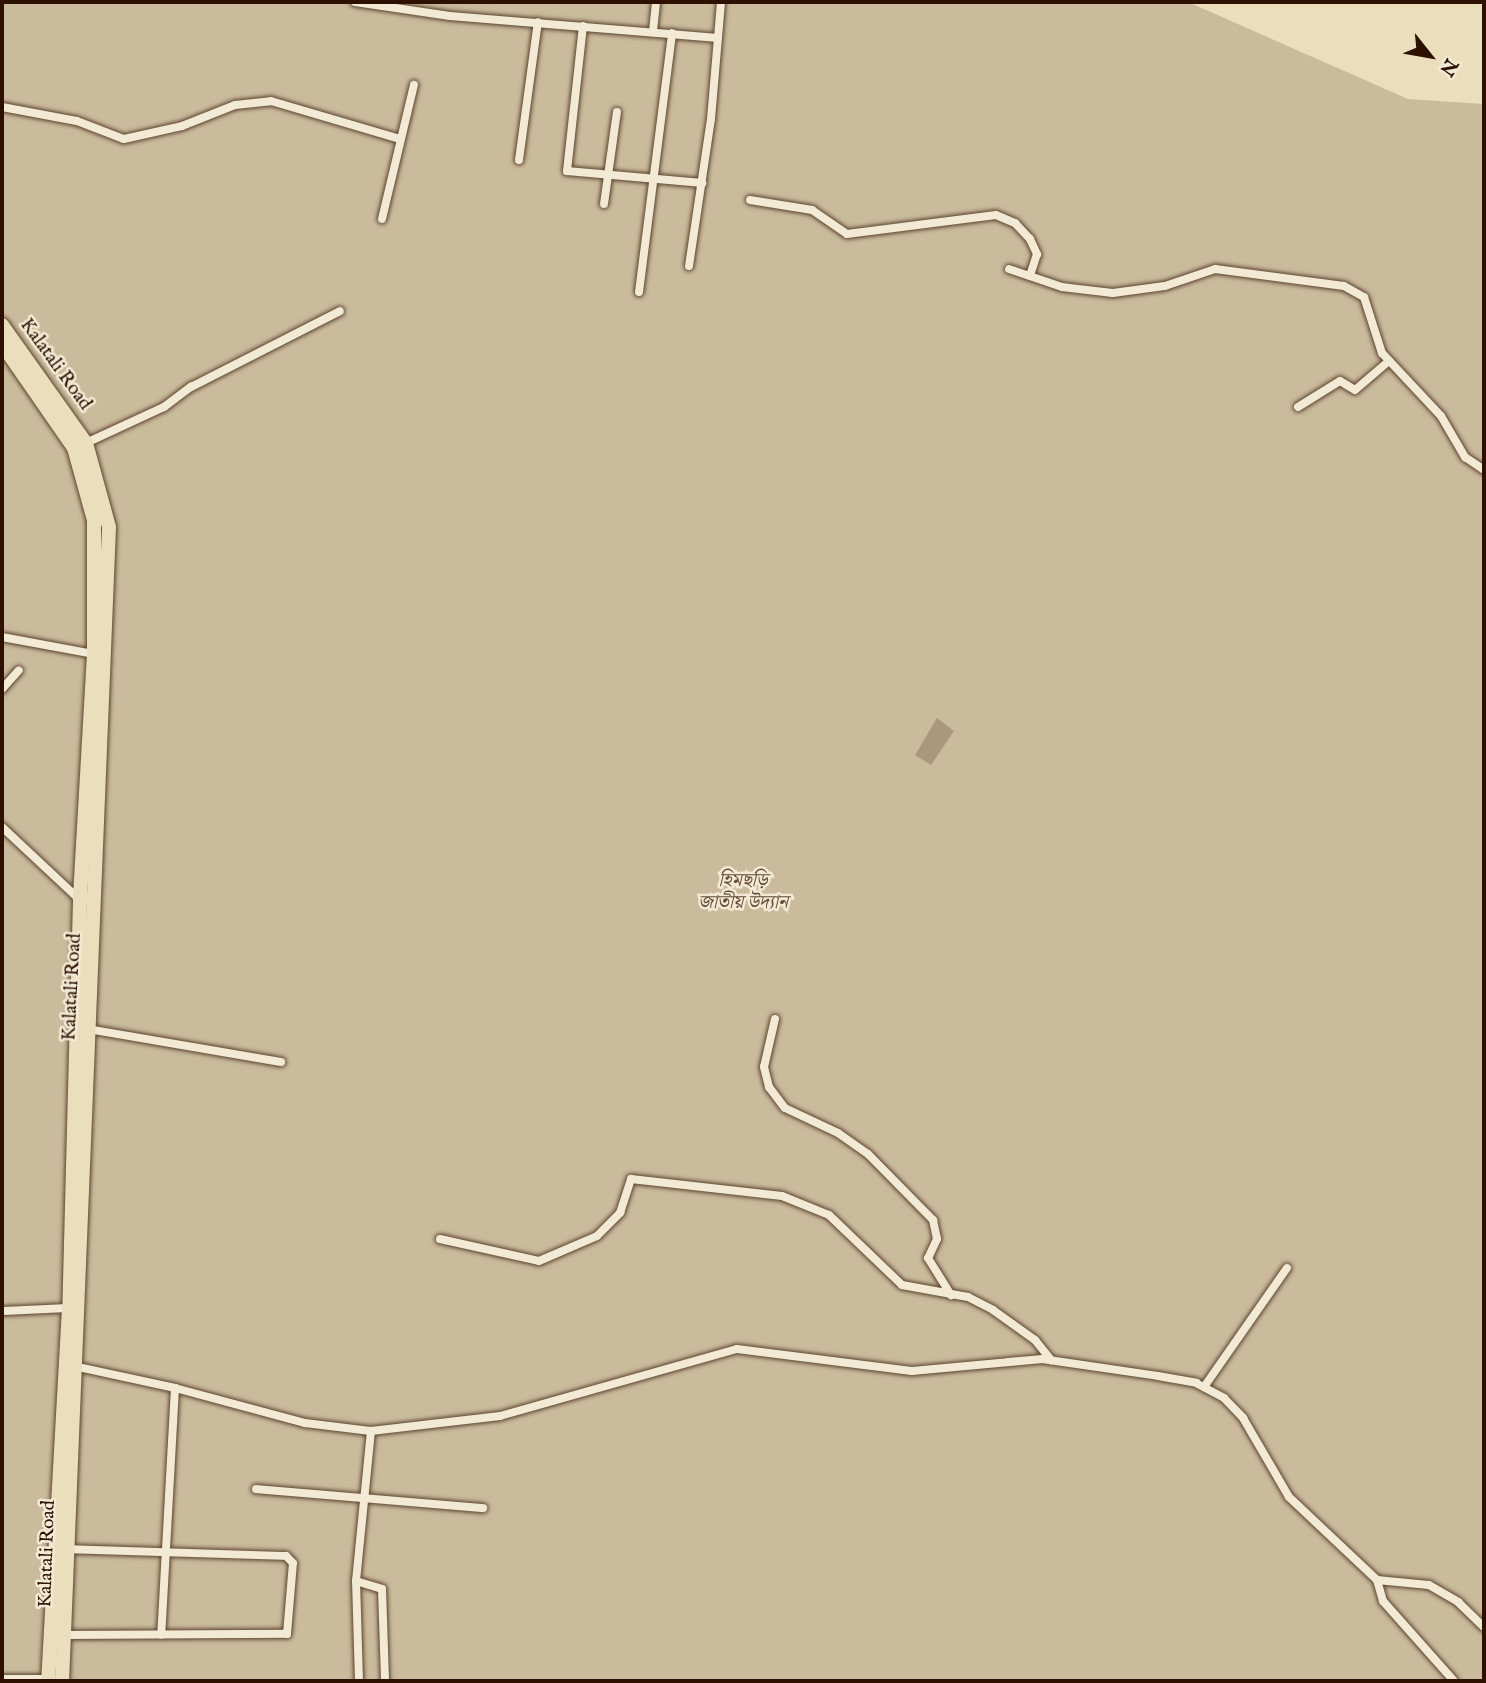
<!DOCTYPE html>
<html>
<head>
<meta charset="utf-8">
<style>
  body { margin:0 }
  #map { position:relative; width:1486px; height:1683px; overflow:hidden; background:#ebdebd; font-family:"IM FELL English","Noto Serif Bengali",serif }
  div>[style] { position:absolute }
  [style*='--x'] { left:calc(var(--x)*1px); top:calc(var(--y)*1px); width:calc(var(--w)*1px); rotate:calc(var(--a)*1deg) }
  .green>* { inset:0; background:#cbbb9d }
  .water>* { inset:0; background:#aa987d }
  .roads { filter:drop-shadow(0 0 2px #5c442f) drop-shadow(0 0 2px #5c442f) }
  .minor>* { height:8px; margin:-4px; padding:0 4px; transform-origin:4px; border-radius:4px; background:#f2ead4 }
  .trunk>* { height:14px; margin:-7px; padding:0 7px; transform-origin:7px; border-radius:7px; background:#ebdebd }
  span { translate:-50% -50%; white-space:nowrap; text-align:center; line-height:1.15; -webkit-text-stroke:5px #f2ead4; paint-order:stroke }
  .street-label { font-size:19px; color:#2d1000 }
  .park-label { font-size:19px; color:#644c37; font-style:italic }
  .frame { position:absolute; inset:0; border:4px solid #2d1000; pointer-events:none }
  .north { position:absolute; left:1395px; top:21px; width:70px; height:70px; -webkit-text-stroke:5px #f2ead4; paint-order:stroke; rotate:121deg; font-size:19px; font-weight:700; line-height:28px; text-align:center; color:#2d1000 }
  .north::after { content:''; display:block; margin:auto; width:24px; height:32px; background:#2d1000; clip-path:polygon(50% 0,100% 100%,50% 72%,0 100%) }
</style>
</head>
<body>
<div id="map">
  <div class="green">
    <div style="clip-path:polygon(2px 2px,1188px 2px,1408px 99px,1484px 104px,1484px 1681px,2px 1681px)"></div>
  </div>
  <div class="water">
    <div style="clip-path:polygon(937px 718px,954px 731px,931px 765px,915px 755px)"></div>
  </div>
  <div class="roads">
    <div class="minor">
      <div style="--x:355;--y:2;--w:96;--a:8.4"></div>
      <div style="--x:450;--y:16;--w:269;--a:4.7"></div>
      <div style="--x:583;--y:26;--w:146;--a:96.3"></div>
      <div style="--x:567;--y:171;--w:136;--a:5.1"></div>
      <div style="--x:653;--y:31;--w:29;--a:-84"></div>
      <div style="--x:2;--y:107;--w:76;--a:10.6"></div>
      <div style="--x:77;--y:121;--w:50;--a:21"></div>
      <div style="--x:124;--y:139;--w:59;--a:-12.6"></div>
      <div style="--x:182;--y:126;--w:57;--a:-21.6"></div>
      <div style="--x:235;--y:105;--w:36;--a:-6"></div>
      <div style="--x:271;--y:101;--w:134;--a:16.4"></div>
      <div style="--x:519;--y:160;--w:139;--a:-82.2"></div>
      <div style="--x:750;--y:200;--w:63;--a:9.2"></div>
      <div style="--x:812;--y:210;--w:42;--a:34.4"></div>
      <div style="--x:847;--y:234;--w:150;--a:-7.3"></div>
      <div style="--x:996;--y:215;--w:21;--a:23"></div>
      <div style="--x:1015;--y:223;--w:22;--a:47"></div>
      <div style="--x:1030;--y:239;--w:17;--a:65"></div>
      <div style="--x:1037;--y:254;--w:23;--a:108"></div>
      <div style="--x:604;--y:204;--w:93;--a:-82"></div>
      <div style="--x:382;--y:219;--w:138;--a:-76.6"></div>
      <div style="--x:689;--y:266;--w:149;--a:-81.5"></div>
      <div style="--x:711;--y:119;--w:117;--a:-85.1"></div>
      <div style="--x:1009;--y:269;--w:56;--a:18.8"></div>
      <div style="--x:1062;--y:287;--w:51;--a:6.7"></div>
      <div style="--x:1113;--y:293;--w:52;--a:-7.7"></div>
      <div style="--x:1165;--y:286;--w:53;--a:-18.8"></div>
      <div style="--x:1215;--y:269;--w:130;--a:7.5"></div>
      <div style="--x:1344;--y:286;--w:23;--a:29"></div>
      <div style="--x:1364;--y:297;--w:59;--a:72.2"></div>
      <div style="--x:1382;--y:353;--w:86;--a:46.9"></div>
      <div style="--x:1441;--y:416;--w:48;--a:59.7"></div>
      <div style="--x:1465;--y:457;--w:23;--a:34"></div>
      <div style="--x:639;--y:292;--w:261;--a:-82.7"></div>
      <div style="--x:1298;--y:407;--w:49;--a:-31.8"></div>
      <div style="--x:1340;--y:381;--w:17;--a:31"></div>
      <div style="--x:1355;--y:390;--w:45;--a:-40.5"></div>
      <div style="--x:86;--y:443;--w:86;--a:-24.8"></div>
      <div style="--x:164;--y:407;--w:34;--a:-37"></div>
      <div style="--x:191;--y:387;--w:167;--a:-27"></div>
      <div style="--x:2;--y:637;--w:94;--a:10.5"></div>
      <div style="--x:2;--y:689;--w:25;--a:-48"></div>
      <div style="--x:2;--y:827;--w:107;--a:43.1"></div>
      <div style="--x:775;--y:1019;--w:49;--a:102.9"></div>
      <div style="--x:764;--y:1067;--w:21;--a:76"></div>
      <div style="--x:769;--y:1087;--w:26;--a:53"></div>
      <div style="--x:785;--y:1108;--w:59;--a:25.3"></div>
      <div style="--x:838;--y:1133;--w:37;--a:35"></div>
      <div style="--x:868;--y:1154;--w:93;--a:45.4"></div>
      <div style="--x:933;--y:1220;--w:19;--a:78"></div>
      <div style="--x:937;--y:1239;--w:21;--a:115"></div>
      <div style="--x:928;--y:1258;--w:44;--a:58.1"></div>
      <div style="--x:88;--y:1029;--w:196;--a:9.7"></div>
      <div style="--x:440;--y:1239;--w:101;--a:12.5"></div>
      <div style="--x:539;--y:1261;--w:63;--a:-23.3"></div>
      <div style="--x:597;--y:1236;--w:33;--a:-45"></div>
      <div style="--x:620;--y:1213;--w:36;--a:-72"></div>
      <div style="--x:631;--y:1179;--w:152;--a:6.4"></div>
      <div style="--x:782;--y:1196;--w:51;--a:22"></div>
      <div style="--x:829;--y:1215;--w:101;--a:43.8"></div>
      <div style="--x:902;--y:1285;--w:67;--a:10.3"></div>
      <div style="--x:968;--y:1297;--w:28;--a:27"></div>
      <div style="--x:993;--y:1310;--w:52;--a:35.5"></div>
      <div style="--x:1035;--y:1340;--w:26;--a:51"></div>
      <div style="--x:2;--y:1311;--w:67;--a:-2.6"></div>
      <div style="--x:78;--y:1367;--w:99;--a:12.2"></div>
      <div style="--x:175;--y:1388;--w:247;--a:93.2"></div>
      <div style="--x:1204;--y:1387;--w:145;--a:-55.1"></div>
      <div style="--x:175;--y:1388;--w:135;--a:15.1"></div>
      <div style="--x:305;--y:1423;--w:66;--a:6.9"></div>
      <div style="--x:371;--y:1431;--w:130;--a:-6.6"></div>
      <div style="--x:500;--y:1416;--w:246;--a:-15.8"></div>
      <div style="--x:737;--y:1349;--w:176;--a:7.2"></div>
      <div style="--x:912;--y:1371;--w:131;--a:-5.3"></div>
      <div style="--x:1042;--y:1359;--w:117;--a:8.3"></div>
      <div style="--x:1158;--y:1376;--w:39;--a:10"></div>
      <div style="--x:1196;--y:1383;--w:32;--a:28"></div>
      <div style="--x:1224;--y:1398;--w:28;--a:46"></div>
      <div style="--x:1243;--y:1418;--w:91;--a:59.8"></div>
      <div style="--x:1289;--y:1497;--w:121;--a:43.3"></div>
      <div style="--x:256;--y:1489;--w:228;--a:4.8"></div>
      <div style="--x:356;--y:1581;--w:27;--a:17"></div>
      <div style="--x:382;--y:1589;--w:92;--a:88.1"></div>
      <div style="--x:65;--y:1635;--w:222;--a:-0.3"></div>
      <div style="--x:287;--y:1634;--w:71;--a:-85.2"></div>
      <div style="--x:293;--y:1563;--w:10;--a:-135"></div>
      <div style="--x:286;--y:1556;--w:219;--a:-178.2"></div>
      <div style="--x:2;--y:1679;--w:46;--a:0"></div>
      <div style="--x:359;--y:1681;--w:100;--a:-91.7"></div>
      <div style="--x:356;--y:1581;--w:151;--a:-84.3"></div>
      <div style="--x:1454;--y:1681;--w:107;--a:-131.6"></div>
      <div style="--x:1383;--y:1601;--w:22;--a:-106"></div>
      <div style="--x:1377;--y:1580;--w:52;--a:5.5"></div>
      <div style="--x:1429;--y:1585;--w:34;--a:30"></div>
      <div style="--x:1458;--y:1602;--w:36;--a:44"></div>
    </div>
    <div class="trunk">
      <div style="--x:2;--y:325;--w:145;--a:54.6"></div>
      <div style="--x:86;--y:443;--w:87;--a:74.7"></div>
      <div style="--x:109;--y:527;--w:1155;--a:92.33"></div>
      <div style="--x:2;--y:344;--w:126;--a:55.3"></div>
      <div style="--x:74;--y:448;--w:75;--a:74.5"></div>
      <div style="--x:94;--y:520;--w:134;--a:90"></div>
      <div style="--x:94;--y:654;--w:246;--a:93.3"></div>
      <div style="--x:80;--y:900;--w:408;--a:91.5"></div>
      <div style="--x:69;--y:1308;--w:374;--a:93.2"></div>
    </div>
  </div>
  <div class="street-label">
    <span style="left:55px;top:365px;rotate:54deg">Kalatali Road</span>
    <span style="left:73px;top:987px;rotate:-87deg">Kalatali Road</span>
    <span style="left:48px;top:1554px;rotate:-88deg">Kalatali Road</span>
  </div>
  <div class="park-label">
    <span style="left:743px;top:893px">হিমছড়ি<br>জাতীয় উদ্যান</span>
  </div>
  <div class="frame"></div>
  <div class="north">N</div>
</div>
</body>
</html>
